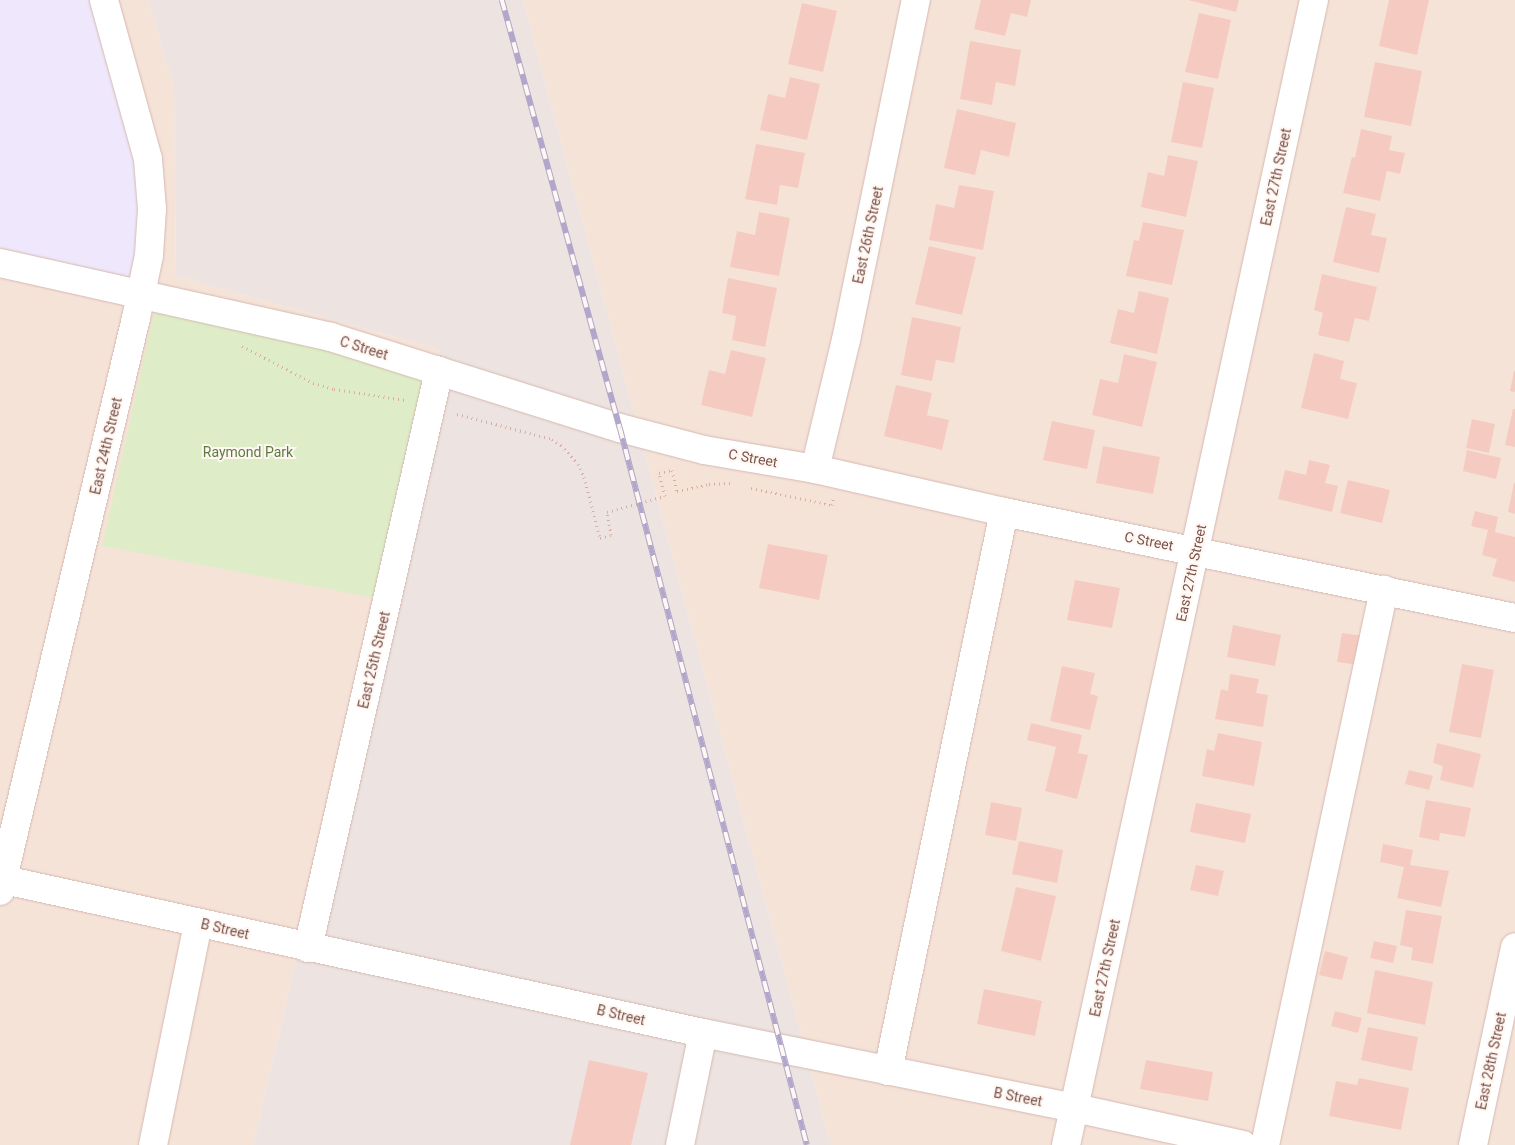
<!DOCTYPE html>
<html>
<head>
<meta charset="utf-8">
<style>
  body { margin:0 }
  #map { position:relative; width:1515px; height:1145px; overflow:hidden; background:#fef2eb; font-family:Roboto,sans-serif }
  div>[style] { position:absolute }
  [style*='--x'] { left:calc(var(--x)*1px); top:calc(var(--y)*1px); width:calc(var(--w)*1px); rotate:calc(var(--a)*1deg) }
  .residential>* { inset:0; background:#f6e3d8 }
  .industrial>* { inset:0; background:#ede3e0 }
  .education>* { inset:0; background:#efe7fb }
  .green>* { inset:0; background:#deedc7 }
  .building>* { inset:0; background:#f5cbc1 }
  .path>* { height:3px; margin-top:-1.5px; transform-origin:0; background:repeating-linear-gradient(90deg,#dbada2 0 1px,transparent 0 5px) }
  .roads { filter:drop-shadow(0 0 1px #d4b9b1) drop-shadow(0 0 1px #d4b9b1) }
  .minor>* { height:28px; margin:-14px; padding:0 14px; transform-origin:14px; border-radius:14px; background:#fff }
  .rail>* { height:5.5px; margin-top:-2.75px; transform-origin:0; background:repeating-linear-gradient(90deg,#fff7f2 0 11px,#b2a6ca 0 22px); box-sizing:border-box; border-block:1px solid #b2a6ca }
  span { translate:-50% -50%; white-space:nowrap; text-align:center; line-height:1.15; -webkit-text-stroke:4px #fff7f2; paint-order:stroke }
  .street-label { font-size:14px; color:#7b524b }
  .park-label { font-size:14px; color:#5d7b3f }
</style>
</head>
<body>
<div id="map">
  <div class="residential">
    <div style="clip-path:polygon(0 0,148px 0,174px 88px,176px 276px,438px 349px,253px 1145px,0 1145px)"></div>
    <div style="clip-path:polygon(523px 0,1515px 0,1515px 1145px,831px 1145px)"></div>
  </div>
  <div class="industrial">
    <div style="clip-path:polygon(148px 0,523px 0,831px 1145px,253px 1145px,438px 349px,176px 276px,174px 88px)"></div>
  </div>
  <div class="education">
    <div style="clip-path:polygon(0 0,90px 0,135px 166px,141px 213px,135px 278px,0 248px)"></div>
  </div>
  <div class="green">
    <div style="clip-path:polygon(156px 304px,432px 377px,380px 599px,102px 546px)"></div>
  </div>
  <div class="building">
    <div style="clip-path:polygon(981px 0,1031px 0,1027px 17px,1011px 13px,1005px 36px,974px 29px)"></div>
    <div style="clip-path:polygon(1188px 0,1239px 0,1236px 12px)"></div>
    <div style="clip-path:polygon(1389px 0,1429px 0,1417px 55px,1379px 46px)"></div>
    <div style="clip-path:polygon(802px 3px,837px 11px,823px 72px,788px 64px)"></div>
    <div style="clip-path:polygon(1199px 13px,1231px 20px,1218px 79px,1185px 72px)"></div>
    <div style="clip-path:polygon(970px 41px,1021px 50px,1015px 86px,996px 82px,992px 105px,960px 99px)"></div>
    <div style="clip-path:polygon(1375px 62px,1422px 71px,1411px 126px,1364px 117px)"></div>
    <div style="clip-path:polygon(790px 77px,820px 84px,807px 140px,760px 130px,768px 94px,785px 98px)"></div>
    <div style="clip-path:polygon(1183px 82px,1214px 88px,1202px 148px,1171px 142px)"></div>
    <div style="clip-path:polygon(957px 109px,1016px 123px,1009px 157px,981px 150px,975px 175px,944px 168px)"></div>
    <div style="clip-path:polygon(1361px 129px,1392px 136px,1389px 150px,1405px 153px,1400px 174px,1387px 171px,1380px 201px,1343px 193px,1352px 157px,1355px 158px)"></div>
    <div style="clip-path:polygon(756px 144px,805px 153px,798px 188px,780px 185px,777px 205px,745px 199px)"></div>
    <div style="clip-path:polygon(1168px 155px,1198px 161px,1186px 217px,1141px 207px,1148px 172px,1164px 176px)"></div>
    <div style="clip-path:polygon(959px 185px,994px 191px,983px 250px,929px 240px,936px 204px,954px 208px)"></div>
    <div style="clip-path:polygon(1346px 207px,1376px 214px,1371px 235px,1387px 238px,1379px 273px,1333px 262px)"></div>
    <div style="clip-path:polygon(759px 212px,790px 218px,779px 276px,730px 267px,737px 231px,755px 235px)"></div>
    <div style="clip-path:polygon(1143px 222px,1184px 230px,1172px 285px,1126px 276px,1134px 240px,1139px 241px)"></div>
    <div style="clip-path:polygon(929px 246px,976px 257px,962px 315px,915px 304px)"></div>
    <div style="clip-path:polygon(1322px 274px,1377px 287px,1369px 321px,1355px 318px,1349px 342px,1318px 335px,1323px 313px,1314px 310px)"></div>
    <div style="clip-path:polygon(728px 278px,777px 288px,765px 347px,732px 340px,736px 316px,722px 313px)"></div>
    <div style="clip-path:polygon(1139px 291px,1169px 298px,1157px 354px,1110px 343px,1118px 309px,1134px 313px)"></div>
    <div style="clip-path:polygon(912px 317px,961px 327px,954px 363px,936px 360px,932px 381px,901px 375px)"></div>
    <div style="clip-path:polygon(731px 350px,766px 358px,752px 417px,701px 405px,709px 370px,725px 374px)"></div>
    <div style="clip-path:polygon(1314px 353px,1344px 361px,1340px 379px,1357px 383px,1348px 419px,1301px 408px)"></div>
    <div style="clip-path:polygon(1124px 354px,1157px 362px,1142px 427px,1092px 415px,1100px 379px,1118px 383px)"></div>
    <div style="clip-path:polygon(1514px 371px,1515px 371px,1515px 392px,1510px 391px)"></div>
    <div style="clip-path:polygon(896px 385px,932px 393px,927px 415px,949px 420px,942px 450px,884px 436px)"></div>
    <div style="clip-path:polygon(1513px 409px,1515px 409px,1515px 447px,1505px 445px)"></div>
    <div style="clip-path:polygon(1472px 419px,1495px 424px,1489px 453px,1466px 448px)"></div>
    <div style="clip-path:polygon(1052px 421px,1095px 430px,1087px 469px,1043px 460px)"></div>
    <div style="clip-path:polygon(1103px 446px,1160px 457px,1153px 494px,1096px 483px)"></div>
    <div style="clip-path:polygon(1467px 450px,1501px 458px,1496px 479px,1463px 471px)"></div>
    <div style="clip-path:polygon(1309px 460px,1330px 465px,1325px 483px,1338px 486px,1332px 512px,1278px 499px,1285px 470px,1306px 475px)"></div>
    <div style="clip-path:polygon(1348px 480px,1390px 490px,1382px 523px,1340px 513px)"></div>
    <div style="clip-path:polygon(1514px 483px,1515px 483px,1515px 514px,1508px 512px)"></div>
    <div style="clip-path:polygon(1475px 511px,1498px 517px,1495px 532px,1515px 537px,1515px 582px,1492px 576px,1497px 559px,1482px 555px,1488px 530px,1471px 526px)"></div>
    <div style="clip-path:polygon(768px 544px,828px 555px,819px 600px,759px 588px)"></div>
    <div style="clip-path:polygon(1075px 580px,1120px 588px,1112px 628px,1067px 620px)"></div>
    <div style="clip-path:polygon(1233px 625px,1281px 635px,1275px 666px,1227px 657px)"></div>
    <div style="clip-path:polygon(1342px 633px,1371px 637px,1366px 666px,1337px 662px)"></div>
    <div style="clip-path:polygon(1462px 664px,1494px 670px,1481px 738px,1449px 732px)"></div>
    <div style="clip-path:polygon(1062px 666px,1095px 673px,1090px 694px,1098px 696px,1090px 730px,1050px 721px)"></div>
    <div style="clip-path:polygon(1230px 674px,1259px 679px,1256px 693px,1268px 695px,1263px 727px,1215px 719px,1221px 689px,1228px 691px)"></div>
    <div style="clip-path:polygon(1031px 723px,1082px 735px,1078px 753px,1088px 755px,1077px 799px,1045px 791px,1056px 747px,1027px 740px)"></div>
    <div style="clip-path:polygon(1218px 733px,1262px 742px,1254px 786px,1202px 776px,1207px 749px,1214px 751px)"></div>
    <div style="clip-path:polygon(1437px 743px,1481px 754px,1473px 788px,1440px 780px,1443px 766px,1433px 763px)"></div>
    <div style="clip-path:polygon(1409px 770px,1433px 776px,1429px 790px,1405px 784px)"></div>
    <div style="clip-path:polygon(1426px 800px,1471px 808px,1465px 837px,1440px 833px,1439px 841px,1419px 837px)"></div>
    <div style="clip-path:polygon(991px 802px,1022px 808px,1016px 841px,985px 835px)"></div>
    <div style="clip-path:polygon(1196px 803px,1251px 814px,1245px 843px,1190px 832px)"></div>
    <div style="clip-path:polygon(1019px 841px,1063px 850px,1057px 883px,1012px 874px)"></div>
    <div style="clip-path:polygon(1383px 844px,1413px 850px,1410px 865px,1449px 871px,1441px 907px,1397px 898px,1404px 867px,1380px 862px)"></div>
    <div style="clip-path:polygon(1196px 865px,1224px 871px,1218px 896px,1190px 890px)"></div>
    <div style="clip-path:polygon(1016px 887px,1056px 896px,1041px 961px,1001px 951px)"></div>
    <div style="clip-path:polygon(1406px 910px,1442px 916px,1433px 964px,1411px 960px,1413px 948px,1400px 945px)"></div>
    <div style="clip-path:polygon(1374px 941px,1397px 946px,1393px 963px,1370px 958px)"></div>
    <div style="clip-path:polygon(1325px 951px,1348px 957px,1342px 980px,1319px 975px)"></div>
    <div style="clip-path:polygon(1375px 970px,1433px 982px,1425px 1025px,1367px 1013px)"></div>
    <div style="clip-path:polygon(984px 989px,1042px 1001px,1035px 1036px,977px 1024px)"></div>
    <div style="clip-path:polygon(1335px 1011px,1362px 1018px,1358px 1033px,1331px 1026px)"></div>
    <div style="clip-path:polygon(1368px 1027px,1418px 1037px,1412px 1071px,1361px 1060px)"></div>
    <div style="clip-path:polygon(589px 1060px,648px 1073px,631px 1145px,570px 1145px)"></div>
    <div style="clip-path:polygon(1146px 1060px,1213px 1072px,1208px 1101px,1140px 1089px)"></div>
    <div style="clip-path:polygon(1359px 1078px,1409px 1088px,1401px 1130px,1329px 1116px,1336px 1081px,1357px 1085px)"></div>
  </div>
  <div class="path">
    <div style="--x:242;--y:346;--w:80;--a:27.5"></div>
    <div style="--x:313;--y:383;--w:22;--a:16"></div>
    <div style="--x:334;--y:389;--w:72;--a:8.8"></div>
    <div style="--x:457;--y:414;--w:98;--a:14.7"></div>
    <div style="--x:552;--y:439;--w:11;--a:34"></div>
    <div style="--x:561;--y:445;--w:25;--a:48"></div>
    <div style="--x:578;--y:464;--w:14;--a:65"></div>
    <div style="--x:584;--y:477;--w:63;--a:75.3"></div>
    <div style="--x:600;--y:538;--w:11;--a:-15"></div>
    <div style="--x:611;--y:535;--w:23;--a:-100"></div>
    <div style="--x:607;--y:512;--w:60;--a:-15.4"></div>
    <div style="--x:665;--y:496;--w:24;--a:-105"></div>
    <div style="--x:659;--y:473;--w:13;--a:-13"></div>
    <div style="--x:672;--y:470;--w:22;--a:77"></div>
    <div style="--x:677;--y:491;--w:33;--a:-12"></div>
    <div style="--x:709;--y:484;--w:21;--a:-3"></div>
    <div style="--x:751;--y:488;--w:83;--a:11.9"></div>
    <div style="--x:832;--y:505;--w:6;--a:-81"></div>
  </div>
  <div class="roads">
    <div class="minor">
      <div style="--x:0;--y:263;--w:339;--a:12.6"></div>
      <div style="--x:331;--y:337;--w:303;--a:17.5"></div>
      <div style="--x:620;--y:428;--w:87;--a:14.7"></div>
      <div style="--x:704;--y:450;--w:113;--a:9.7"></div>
      <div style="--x:815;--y:469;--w:194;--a:12.8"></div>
      <div style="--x:1004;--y:512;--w:522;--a:11.72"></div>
      <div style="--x:815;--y:469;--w:133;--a:-76.5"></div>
      <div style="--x:846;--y:340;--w:347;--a:-78.4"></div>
      <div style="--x:0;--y:879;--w:720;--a:12.36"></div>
      <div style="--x:703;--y:1033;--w:379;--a:11.4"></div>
      <div style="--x:1075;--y:1108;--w:172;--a:12.4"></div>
      <div style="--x:0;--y:891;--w:589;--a:-76.65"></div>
      <div style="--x:136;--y:318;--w:64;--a:-78.3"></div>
      <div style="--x:149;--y:255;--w:46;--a:-86.3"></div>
      <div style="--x:152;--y:209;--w:50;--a:-94.6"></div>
      <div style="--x:148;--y:159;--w:165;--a:-105.5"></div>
      <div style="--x:308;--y:948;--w:592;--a:-77.21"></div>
      <div style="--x:888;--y:1071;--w:571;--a:-78.28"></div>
      <div style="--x:153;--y:1145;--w:227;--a:-78.5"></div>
      <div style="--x:680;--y:1145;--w:114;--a:-78.4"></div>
      <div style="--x:1066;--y:1145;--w:1172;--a:-77.78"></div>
      <div style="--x:1265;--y:1145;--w:568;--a:-77.9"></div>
      <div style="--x:1473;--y:1145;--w:202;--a:-78"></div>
    </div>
  </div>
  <div class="rail">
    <div style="--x:502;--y:0;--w:444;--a:74.6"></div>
    <div style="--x:620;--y:428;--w:741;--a:75.38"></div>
  </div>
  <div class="street-label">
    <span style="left:1276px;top:177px;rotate:-78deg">East 27th Street</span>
    <span style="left:868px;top:235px;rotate:-78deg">East 26th Street</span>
    <span style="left:364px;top:348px;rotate:17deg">C Street</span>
    <span style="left:106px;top:446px;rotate:-77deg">East 24th Street</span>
    <span style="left:753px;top:458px;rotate:10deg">C Street</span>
    <span style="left:1149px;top:541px;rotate:11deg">C Street</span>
    <span style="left:1191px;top:573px;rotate:-78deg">East 27th Street</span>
    <span style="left:374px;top:660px;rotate:-77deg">East 25th Street</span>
    <span style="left:225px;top:929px;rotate:13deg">B Street</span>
    <span style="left:1105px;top:968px;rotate:-78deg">East 27th Street</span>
    <span style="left:621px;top:1015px;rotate:13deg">B Street</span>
    <span style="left:1491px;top:1061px;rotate:-78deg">East 28th Street</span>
    <span style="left:1018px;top:1097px;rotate:11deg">B Street</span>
  </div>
  <div class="park-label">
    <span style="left:248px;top:452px">Raymond Park</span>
  </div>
</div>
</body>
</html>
